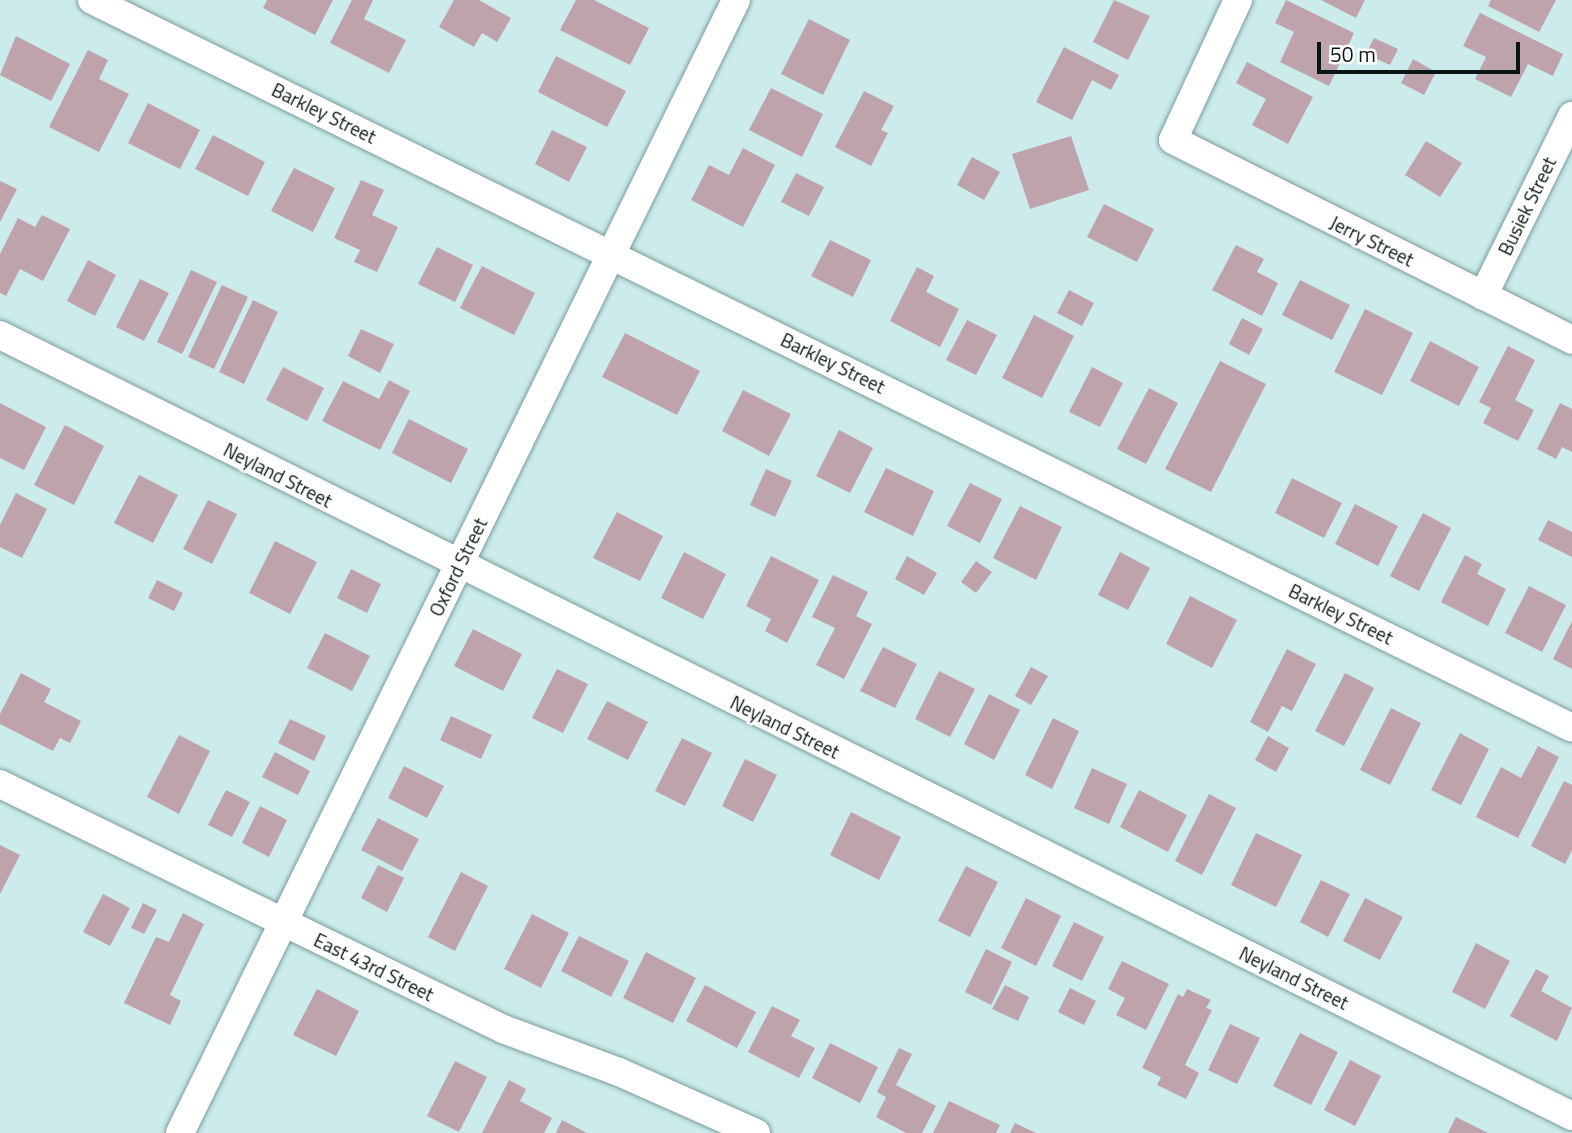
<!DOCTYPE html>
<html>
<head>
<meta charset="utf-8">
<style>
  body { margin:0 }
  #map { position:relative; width:1572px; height:1133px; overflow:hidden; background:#cbeceb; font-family:"Titillium Web",sans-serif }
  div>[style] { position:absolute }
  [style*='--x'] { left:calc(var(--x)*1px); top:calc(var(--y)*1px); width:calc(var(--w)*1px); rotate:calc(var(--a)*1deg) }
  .building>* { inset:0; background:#bea3ad }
  .roads { filter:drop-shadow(0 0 2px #7d9c9c) drop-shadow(0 0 2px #7d9c9c) }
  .minor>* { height:28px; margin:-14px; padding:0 14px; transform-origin:14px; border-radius:14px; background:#fff }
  span { translate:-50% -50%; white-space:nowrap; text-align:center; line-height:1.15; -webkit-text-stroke:5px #fff; paint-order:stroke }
  .street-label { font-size:19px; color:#091515 }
  .scale { position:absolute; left:1317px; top:42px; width:203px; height:32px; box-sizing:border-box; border:4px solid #091515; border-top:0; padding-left:9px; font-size:21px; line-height:24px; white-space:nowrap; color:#091515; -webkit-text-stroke:5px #fff; paint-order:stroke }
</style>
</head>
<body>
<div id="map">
  <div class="building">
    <div style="clip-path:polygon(267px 0,333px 0,315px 35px,263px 8px)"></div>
    <div style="clip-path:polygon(352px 0,373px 0,364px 19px,406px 40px,389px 73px,330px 43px)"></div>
    <div style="clip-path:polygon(454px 0,479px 0,511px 18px,497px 42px,482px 33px,474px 47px,439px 27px)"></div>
    <div style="clip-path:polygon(576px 0,594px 0,649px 28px,630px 65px,560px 30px)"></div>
    <div style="clip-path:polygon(1114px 0,1150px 16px,1128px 60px,1093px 42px)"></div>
    <div style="clip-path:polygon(1286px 0,1354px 33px,1329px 86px,1280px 62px,1294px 32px,1275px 23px)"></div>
    <div style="clip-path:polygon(1321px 0,1365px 0,1356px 18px)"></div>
    <div style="clip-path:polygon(1491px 0,1556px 0,1539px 32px,1488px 6px)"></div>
    <div style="clip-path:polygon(1480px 13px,1563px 54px,1553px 76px,1528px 64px,1511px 97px,1475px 79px,1486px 57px,1463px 46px)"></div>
    <div style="clip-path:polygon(809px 19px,850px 40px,823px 95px,781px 74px)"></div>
    <div style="clip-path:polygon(16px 36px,70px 64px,51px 101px,0 75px)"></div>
    <div style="clip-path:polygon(1374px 38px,1398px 49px,1390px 65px,1366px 54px)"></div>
    <div style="clip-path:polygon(1064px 47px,1119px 75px,1111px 90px,1092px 80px,1072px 120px,1036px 102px)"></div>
    <div style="clip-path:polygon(88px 50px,108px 60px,99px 79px,129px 94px,99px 152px,49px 127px)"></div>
    <div style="clip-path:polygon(556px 56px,626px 91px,607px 127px,538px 92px)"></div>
    <div style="clip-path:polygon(1413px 59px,1436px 72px,1424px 95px,1401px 83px)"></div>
    <div style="clip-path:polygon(1247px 62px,1313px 97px,1288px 144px,1252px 125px,1266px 99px,1236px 83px)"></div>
    <div style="clip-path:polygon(771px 88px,823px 114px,802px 157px,749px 130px)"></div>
    <div style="clip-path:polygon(864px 91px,894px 106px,881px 130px,888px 133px,871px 166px,835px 147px)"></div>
    <div style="clip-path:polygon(148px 103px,200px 130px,180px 169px,128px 143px)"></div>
    <div style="clip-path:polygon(552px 130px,587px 147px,569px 182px,535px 164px)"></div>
    <div style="clip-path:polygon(213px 135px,265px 162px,248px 196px,195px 169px)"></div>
    <div style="clip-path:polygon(1071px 136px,1089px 190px,1030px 209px,1012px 154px)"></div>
    <div style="clip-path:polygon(1426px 141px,1462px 163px,1440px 197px,1405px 175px)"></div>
    <div style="clip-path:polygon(743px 148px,775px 165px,743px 227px,691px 200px,709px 165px,729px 175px)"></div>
    <div style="clip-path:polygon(972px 157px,1000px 172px,984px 200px,957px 185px)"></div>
    <div style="clip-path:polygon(294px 168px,335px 188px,313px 232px,271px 211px)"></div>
    <div style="clip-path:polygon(796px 173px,824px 187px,809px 216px,781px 202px)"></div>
    <div style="clip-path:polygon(361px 180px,384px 190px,372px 215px,398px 227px,377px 272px,354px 262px,360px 250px,334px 238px)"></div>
    <div style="clip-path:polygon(0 181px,17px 189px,0 222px)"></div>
    <div style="clip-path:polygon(1104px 204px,1154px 229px,1137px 262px,1087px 237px)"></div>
    <div style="clip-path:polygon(42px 215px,70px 229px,43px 281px,20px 269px,6px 296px,0 293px,0 254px,18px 218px,35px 227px)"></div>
    <div style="clip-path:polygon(830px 240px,871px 260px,853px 297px,811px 276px)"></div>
    <div style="clip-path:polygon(1236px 245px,1264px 259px,1257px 272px,1278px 283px,1262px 316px,1212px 290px)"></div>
    <div style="clip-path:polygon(437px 247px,473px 265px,455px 302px,418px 284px)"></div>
    <div style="clip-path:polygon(88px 260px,116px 275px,95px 316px,67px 301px)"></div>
    <div style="clip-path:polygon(482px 266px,535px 293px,514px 335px,460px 308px)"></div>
    <div style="clip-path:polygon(917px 267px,934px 276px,926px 292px,959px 309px,940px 347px,890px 321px)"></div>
    <div style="clip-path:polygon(191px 270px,217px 282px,182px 354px,157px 342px)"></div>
    <div style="clip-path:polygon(140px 279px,169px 293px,144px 341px,116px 327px)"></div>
    <div style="clip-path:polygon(1300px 280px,1350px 305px,1332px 340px,1282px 315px)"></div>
    <div style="clip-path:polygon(222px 285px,248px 297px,214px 369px,188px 357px)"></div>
    <div style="clip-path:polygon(1069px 290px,1094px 303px,1082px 326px,1057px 313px)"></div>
    <div style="clip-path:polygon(253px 300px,278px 312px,244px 384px,219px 372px)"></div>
    <div style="clip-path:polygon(1365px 309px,1413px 333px,1382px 395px,1334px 372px)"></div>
    <div style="clip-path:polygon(1034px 315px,1074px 336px,1042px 398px,1002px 378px)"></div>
    <div style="clip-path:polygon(1242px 318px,1263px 329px,1249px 355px,1229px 344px)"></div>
    <div style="clip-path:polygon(967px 320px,997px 335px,976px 375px,946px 360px)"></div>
    <div style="clip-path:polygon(361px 329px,394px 344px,380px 373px,348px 356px)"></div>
    <div style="clip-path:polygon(625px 333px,700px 371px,677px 415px,602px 377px)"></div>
    <div style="clip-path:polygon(1430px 341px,1479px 367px,1459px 406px,1410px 381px)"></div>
    <div style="clip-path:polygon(1508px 346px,1535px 360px,1515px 400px,1534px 410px,1518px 441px,1483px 423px,1491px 408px,1479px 402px)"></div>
    <div style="clip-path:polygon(1220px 361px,1266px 384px,1211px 492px,1165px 469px)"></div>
    <div style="clip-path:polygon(283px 367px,324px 388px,307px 421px,266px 400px)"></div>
    <div style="clip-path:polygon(1092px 367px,1123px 383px,1100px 427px,1069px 412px)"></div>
    <div style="clip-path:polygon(389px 380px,410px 391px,380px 450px,322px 421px,343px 381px,379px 399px)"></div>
    <div style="clip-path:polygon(1149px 388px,1178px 403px,1146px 464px,1117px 449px)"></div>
    <div style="clip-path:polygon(743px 390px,791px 414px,769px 456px,722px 431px)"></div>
    <div style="clip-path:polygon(0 403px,46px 427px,24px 470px,0 458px)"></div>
    <div style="clip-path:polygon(1560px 403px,1572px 409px,1572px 452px,1562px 447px,1556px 459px,1537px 449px)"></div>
    <div style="clip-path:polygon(409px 419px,468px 449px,451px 483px,392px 453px)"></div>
    <div style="clip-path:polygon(65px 425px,104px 446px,74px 505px,34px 485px)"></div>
    <div style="clip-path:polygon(839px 430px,873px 448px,850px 493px,816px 476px)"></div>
    <div style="clip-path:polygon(886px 468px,934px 491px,913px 536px,864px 512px)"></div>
    <div style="clip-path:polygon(766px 469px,792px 481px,775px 517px,750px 505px)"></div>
    <div style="clip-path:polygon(139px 475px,178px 495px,153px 543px,114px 523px)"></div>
    <div style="clip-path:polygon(1292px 478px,1342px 503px,1324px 538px,1275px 513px)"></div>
    <div style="clip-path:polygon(970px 483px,1002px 499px,980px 543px,947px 526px)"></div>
    <div style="clip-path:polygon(16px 493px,47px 509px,22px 558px,0 547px,0 525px)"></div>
    <div style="clip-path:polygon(208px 500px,237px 514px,212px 564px,183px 549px)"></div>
    <div style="clip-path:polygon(1355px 504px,1398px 526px,1378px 566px,1335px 544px)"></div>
    <div style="clip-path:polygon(1020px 506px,1062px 527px,1036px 580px,993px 558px)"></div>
    <div style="clip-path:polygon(617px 512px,663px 536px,640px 581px,593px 558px)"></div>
    <div style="clip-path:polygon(1423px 513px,1451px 528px,1419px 591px,1390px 576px)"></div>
    <div style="clip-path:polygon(1548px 520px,1572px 532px,1572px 557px,1538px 540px)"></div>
    <div style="clip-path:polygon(275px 541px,317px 562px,290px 614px,249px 593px)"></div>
    <div style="clip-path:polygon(684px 552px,726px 574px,703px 619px,661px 598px)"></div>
    <div style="clip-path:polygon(1120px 552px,1150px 568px,1128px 610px,1098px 595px)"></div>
    <div style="clip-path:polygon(1465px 555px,1482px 564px,1477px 574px,1506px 589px,1488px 626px,1441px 602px)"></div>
    <div style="clip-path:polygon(771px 556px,819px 580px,787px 643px,765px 631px,771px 619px,746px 606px)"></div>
    <div style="clip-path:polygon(907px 556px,937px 573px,924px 595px,895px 579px)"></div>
    <div style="clip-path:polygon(976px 561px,992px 572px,976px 593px,961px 582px)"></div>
    <div style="clip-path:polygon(351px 569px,381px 584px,367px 613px,337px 598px)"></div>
    <div style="clip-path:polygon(833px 575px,868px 592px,856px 616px,872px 624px,844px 679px,816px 665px,835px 628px,812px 617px)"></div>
    <div style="clip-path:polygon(157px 580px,183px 593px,174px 611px,148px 598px)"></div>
    <div style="clip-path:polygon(1529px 586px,1566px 605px,1542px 652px,1505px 633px)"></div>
    <div style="clip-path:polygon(1190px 596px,1237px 620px,1212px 668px,1166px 644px)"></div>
    <div style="clip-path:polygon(1572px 621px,1572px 669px,1553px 659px)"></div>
    <div style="clip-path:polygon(473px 629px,522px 654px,503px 691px,454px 666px)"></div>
    <div style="clip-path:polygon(325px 633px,370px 656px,352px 691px,307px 668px)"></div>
    <div style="clip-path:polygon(883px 647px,917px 664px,895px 708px,860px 691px)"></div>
    <div style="clip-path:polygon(1287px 649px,1316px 664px,1292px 711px,1282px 706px,1268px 732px,1250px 722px)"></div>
    <div style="clip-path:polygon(1031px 667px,1048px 676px,1031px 705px,1015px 696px)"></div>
    <div style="clip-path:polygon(557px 669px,588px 684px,563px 733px,532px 718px)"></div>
    <div style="clip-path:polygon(939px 671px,975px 689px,950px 737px,915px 719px)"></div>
    <div style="clip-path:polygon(21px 673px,51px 689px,44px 702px,81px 721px,70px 743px,60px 738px,53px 751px,0 724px,0 714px)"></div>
    <div style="clip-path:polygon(1345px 673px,1374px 688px,1344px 746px,1315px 731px)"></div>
    <div style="clip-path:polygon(989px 694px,1020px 710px,994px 760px,964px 744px)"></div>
    <div style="clip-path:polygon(607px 701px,648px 722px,628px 760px,587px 739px)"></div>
    <div style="clip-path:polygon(1391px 708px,1421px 723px,1390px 785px,1360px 770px)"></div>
    <div style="clip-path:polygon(451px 716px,492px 735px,481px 759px,440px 740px)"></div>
    <div style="clip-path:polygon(1053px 718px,1079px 731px,1052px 789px,1025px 775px)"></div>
    <div style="clip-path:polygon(290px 719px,326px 736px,314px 761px,278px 743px)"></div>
    <div style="clip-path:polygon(1460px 733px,1489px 749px,1461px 805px,1431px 790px)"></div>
    <div style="clip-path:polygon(179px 735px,210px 751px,179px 814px,147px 797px)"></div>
    <div style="clip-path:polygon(1268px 736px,1289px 748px,1276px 772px,1255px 760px)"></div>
    <div style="clip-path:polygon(682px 738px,712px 753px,685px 806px,655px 791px)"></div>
    <div style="clip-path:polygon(1538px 746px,1559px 757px,1518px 838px,1476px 817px,1501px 767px,1521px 778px)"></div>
    <div style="clip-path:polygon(275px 752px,310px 771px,298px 795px,262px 777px)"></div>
    <div style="clip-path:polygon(745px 759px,777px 775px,753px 822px,722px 806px)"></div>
    <div style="clip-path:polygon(404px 766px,444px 786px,427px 818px,388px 798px)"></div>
    <div style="clip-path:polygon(1092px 768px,1127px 784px,1109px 824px,1074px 808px)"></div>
    <div style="clip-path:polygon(1564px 781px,1572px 785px,1572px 850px,1565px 864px,1531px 846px)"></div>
    <div style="clip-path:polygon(226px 790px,250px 802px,232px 837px,208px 825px)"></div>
    <div style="clip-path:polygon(1139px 790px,1187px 815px,1168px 852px,1120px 827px)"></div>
    <div style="clip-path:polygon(1209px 794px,1236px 808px,1202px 875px,1175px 861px)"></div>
    <div style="clip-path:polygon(260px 806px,287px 820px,269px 857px,242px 843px)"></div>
    <div style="clip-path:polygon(851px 812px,901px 837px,879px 880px,830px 855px)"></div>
    <div style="clip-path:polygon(378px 818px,419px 839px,402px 871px,361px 850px)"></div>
    <div style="clip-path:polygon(1256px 833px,1302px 855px,1276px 907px,1231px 885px)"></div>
    <div style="clip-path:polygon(0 845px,20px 855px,0 894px)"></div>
    <div style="clip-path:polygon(378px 865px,404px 878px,387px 912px,361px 898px)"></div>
    <div style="clip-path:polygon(966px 866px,998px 882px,970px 937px,938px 921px)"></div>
    <div style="clip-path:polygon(461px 872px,488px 886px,455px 951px,428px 937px)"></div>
    <div style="clip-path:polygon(1321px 880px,1350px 894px,1328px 937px,1300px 922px)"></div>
    <div style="clip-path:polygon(103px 894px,130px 908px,110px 946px,83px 932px)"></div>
    <div style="clip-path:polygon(1026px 898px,1061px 916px,1036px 966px,1001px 948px)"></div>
    <div style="clip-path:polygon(1365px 898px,1403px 917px,1380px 960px,1343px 941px)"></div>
    <div style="clip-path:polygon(143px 903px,157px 910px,144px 934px,131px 928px)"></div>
    <div style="clip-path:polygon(183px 913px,204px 924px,170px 995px,181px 1001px,170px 1025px,124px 1003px,156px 937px,169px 942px)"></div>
    <div style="clip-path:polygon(532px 914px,569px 933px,541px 988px,504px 969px)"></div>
    <div style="clip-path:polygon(1074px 922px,1104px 937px,1082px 981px,1052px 966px)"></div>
    <div style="clip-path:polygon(579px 936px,629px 961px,611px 997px,561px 971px)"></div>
    <div style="clip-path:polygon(1476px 943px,1510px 961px,1485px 1009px,1452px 992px)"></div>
    <div style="clip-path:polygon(986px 949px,1012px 962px,991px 1005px,965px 992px)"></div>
    <div style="clip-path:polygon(646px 952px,696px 978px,673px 1023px,623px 998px)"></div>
    <div style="clip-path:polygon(1122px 961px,1169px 984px,1146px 1030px,1116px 1015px,1125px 998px,1108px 989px)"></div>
    <div style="clip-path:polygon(1536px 969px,1549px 976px,1541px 991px,1572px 1008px,1557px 1041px,1510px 1016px)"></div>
    <div style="clip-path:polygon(705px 985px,756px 1012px,737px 1048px,686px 1021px)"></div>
    <div style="clip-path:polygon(1005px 985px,1029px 997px,1018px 1021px,992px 1009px)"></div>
    <div style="clip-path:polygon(1070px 988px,1096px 1001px,1084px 1025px,1058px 1012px)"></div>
    <div style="clip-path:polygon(317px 989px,359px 1011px,336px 1056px,293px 1035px)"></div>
    <div style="clip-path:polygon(1187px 989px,1211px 1000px,1206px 1008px,1212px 1010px,1185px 1065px,1199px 1073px,1186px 1099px,1157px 1085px,1161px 1077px,1142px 1068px,1178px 994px,1183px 997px)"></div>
    <div style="clip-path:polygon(772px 1006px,800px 1020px,791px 1036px,815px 1048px,799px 1078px,748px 1052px)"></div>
    <div style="clip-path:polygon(1230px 1024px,1260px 1038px,1237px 1084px,1208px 1070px)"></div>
    <div style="clip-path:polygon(1300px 1033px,1338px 1052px,1311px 1105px,1273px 1086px)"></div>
    <div style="clip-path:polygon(830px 1043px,878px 1067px,860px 1103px,812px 1078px)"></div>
    <div style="clip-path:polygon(899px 1048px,912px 1054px,896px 1085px,936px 1106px,922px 1133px,906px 1133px,876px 1117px,886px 1097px,877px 1092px)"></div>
    <div style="clip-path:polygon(1350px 1060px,1381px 1076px,1355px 1126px,1324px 1110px)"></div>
    <div style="clip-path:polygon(455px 1061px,487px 1077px,459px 1132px,427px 1116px)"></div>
    <div style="clip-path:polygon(509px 1080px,526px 1089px,520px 1101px,552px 1118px,544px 1133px,482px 1133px)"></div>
    <div style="clip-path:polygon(949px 1101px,1000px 1125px,996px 1133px,933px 1133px)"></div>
    <div style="clip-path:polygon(1456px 1117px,1488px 1133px,1448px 1133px)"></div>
    <div style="clip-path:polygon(562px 1120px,587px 1133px,556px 1133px)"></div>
    <div style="clip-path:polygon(1015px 1123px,1036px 1133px,1010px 1133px)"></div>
  </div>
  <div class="roads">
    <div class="minor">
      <div style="--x:92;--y:0;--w:1649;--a:26.19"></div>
      <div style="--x:1238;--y:0;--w:154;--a:114.9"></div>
      <div style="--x:1173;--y:140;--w:446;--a:26.6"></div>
      <div style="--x:1483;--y:296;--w:201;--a:-63.7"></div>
      <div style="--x:0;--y:335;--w:1755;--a:26.42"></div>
      <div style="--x:0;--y:784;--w:559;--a:25.97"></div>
      <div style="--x:503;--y:1029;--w:124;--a:20.3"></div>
      <div style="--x:619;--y:1072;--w:150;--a:24"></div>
      <div style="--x:180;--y:1133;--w:1262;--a:-63.86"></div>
    </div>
  </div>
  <div class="street-label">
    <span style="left:324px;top:113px;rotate:26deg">Barkley Street</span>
    <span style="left:1527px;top:206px;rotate:-64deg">Busiek Street</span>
    <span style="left:1372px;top:241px;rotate:26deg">Jerry Street</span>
    <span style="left:833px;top:363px;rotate:26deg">Barkley Street</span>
    <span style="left:278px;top:475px;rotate:27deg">Neyland Street</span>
    <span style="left:458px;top:567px;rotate:-64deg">Oxford Street</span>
    <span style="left:1341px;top:614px;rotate:26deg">Barkley Street</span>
    <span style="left:785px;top:727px;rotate:26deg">Neyland Street</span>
    <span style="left:374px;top:967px;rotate:26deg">East 43rd Street</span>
    <span style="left:1294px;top:978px;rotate:26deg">Neyland Street</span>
  </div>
  <div class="scale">50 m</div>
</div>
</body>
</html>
